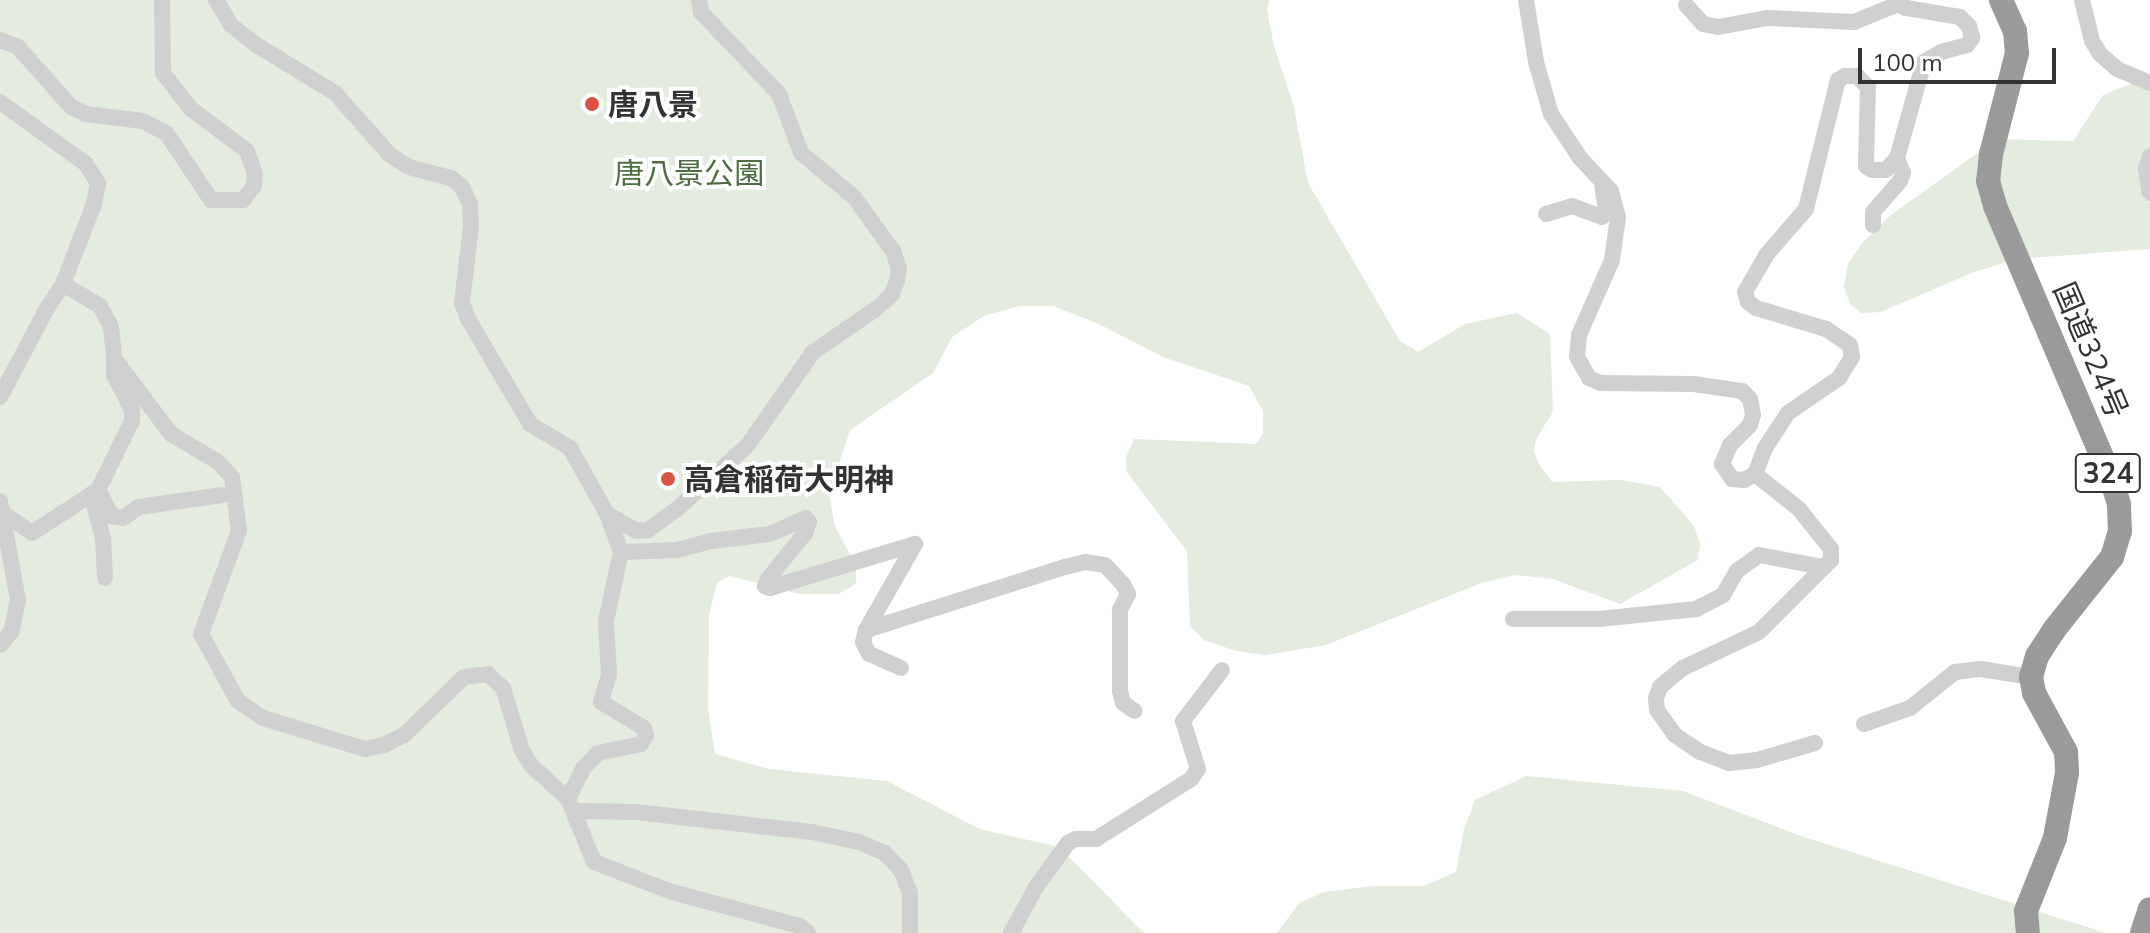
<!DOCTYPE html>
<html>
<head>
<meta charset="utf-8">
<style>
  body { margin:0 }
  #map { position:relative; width:2150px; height:933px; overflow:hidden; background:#fff; font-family:Mulish,"Noto Sans JP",sans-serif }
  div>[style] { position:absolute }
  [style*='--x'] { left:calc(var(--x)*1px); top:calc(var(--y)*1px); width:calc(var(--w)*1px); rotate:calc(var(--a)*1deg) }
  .green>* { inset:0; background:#e4ebdf }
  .minor>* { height:16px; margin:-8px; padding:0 8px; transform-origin:8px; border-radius:8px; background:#d0d0d0 }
  .highway>* { height:24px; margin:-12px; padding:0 12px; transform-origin:12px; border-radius:12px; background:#9a9a9a }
  .dots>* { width:22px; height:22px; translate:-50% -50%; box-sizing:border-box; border:4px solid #fff; border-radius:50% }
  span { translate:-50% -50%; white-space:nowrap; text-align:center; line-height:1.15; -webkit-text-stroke:8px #fff; paint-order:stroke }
  .shield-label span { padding:2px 6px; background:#fff; border:2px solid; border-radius:6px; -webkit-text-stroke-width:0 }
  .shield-label { font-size:28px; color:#333; font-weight:700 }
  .poi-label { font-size:30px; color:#333; font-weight:700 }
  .left { translate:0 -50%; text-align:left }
  .park-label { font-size:30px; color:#4e6d41 }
  .street-label { font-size:30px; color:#333 }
  .scale { position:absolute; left:1858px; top:48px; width:198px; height:36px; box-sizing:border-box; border:4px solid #333; border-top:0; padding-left:10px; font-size:24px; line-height:28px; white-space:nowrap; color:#333; -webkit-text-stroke:6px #fff; paint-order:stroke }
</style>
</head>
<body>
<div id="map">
  <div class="green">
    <div style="clip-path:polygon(0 0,1269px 0,1267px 10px,1274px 46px,1294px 107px,1308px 183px,1400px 341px,1418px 352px,1465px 324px,1517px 313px,1550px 334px,1553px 412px,1536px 439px,1534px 452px,1539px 464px,1552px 482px,1620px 480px,1660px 487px,1694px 526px,1700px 543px,1698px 560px,1620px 604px,1553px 579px,1516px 575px,1484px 582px,1326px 645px,1265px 655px,1236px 651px,1204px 640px,1190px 626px,1187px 551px,1126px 471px,1126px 457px,1134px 439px,1256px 444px,1263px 433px,1263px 411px,1249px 386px,1163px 357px,1099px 324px,1053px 306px,1020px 306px,984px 316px,952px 337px,933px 373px,850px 430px,829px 494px,835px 526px,856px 566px,856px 584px,838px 594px,799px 594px,730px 576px,717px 583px,709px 615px,708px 708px,715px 754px,769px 769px,887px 781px,980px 829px,1059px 847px,1144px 933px,0 933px)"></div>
    <div style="clip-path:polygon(2150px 76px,2150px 249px,2017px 259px,1974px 272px,1881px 312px,1862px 313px,1850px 304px,1844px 287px,1848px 264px,1862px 243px,1891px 215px,1997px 139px,2073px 141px,2103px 95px)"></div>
    <div style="clip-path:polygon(1526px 776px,1683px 791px,1798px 835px,2106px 933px,1277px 933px,1299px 903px,1324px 892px,1374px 886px,1424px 886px,1456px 872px,1464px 829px,1475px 800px)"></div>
  </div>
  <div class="minor">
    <div style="--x:216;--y:0;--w:29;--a:59"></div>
    <div style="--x:231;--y:25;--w:31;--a:38"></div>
    <div style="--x:255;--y:44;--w:94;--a:31.5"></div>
    <div style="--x:335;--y:93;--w:83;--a:48.4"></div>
    <div style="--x:390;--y:155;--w:22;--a:32"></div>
    <div style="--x:409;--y:167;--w:43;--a:14.7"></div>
    <div style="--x:451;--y:178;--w:14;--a:39"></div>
    <div style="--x:462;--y:187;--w:19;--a:65"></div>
    <div style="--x:470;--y:204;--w:22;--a:87"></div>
    <div style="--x:471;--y:226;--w:78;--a:96.7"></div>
    <div style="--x:462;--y:303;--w:17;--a:69"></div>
    <div style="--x:468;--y:319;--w:122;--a:59.4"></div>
    <div style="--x:530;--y:424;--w:47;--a:31"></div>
    <div style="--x:570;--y:448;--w:76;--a:60.7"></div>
    <div style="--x:607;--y:514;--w:40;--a:69.8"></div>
    <div style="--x:621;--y:552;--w:71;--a:102.3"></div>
    <div style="--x:606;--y:621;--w:54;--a:86.8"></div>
    <div style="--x:609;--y:675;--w:28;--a:107"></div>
    <div style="--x:601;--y:702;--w:50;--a:31.2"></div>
    <div style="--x:644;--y:728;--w:7;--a:74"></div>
    <div style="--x:646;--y:735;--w:10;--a:119"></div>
    <div style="--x:641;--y:744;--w:44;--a:168.2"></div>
    <div style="--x:598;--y:753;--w:20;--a:135"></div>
    <div style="--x:584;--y:767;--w:36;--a:117"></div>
    <div style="--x:1526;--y:0;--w:63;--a:80.8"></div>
    <div style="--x:1536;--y:62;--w:54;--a:73.9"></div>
    <div style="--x:1551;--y:114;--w:53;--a:56.6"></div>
    <div style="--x:1580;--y:158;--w:45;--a:46.8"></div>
    <div style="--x:1611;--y:191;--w:27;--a:75"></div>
    <div style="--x:1618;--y:217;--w:43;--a:97.9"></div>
    <div style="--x:1612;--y:260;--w:82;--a:113.7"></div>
    <div style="--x:1579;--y:335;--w:22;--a:95"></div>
    <div style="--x:1577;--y:357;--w:24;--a:60"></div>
    <div style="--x:1589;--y:378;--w:13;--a:23"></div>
    <div style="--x:1601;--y:383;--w:93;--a:0.6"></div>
    <div style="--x:1694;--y:384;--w:49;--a:8.3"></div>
    <div style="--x:1742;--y:391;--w:11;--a:45"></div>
    <div style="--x:1750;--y:399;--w:16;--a:79"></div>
    <div style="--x:1753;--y:415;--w:10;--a:107"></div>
    <div style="--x:1750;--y:425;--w:28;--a:135"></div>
    <div style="--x:1730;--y:445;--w:21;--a:113"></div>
    <div style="--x:1722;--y:464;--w:18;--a:56"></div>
    <div style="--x:1732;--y:479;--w:12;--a:5"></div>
    <div style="--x:1744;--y:480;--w:13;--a:-29"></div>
    <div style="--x:1755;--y:474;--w:28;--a:-69"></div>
    <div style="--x:1765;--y:448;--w:42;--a:-56.7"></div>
    <div style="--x:1788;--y:413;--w:62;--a:-34.5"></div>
    <div style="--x:1839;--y:378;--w:25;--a:-58"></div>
    <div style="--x:1852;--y:357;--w:12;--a:-99"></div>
    <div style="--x:1850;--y:345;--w:29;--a:-146"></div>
    <div style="--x:1826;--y:329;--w:73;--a:-163.3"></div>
    <div style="--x:1756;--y:308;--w:10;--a:-143"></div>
    <div style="--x:1748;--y:302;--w:10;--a:-107"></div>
    <div style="--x:1745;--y:292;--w:44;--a:-59.9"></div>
    <div style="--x:1767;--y:254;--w:60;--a:-49.1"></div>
    <div style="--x:1806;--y:209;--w:133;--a:-76.1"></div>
    <div style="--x:1838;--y:80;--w:8;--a:-30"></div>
    <div style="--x:1845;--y:76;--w:12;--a:0"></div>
    <div style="--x:1857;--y:76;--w:16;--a:45"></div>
    <div style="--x:1868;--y:87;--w:79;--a:91.5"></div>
    <div style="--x:1866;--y:166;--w:7;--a:34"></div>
    <div style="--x:1872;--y:170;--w:14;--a:0"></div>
    <div style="--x:1886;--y:170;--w:16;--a:-47"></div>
    <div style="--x:1897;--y:158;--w:100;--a:-74.3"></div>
    <div style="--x:1924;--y:62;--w:20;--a:-30"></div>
    <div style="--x:1941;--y:52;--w:27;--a:-15"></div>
    <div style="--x:1967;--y:45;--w:9;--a:-54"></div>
    <div style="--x:1972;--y:38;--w:12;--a:-104"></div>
    <div style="--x:1969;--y:26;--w:13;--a:-135"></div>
    <div style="--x:1960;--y:17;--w:55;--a:-170.5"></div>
    <div style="--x:1906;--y:8;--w:9;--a:-153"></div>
    <div style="--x:1898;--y:4;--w:4;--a:-90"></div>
    <div style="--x:2082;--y:0;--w:42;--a:76.3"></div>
    <div style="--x:2092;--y:41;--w:15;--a:58"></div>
    <div style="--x:2100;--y:54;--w:23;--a:41"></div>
    <div style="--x:2117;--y:69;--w:36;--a:23"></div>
    <div style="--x:1686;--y:5;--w:25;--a:48"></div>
    <div style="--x:1703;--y:24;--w:15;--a:11"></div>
    <div style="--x:1718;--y:27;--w:51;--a:-10.2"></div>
    <div style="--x:1768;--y:18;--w:86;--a:2.7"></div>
    <div style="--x:1854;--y:22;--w:48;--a:-22.2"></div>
    <div style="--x:0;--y:40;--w:19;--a:21"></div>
    <div style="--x:18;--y:47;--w:80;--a:48.5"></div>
    <div style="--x:71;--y:107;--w:17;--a:25"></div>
    <div style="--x:86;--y:114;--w:57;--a:7"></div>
    <div style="--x:143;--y:121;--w:27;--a:28"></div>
    <div style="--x:167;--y:134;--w:79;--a:56.3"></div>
    <div style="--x:211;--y:200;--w:32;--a:0"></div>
    <div style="--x:243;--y:200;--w:18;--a:-52"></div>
    <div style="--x:254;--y:186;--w:12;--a:-85"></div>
    <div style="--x:255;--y:174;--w:24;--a:-109"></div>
    <div style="--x:247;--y:151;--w:70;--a:-143.1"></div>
    <div style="--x:191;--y:109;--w:46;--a:-127.9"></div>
    <div style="--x:163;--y:73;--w:73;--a:-90.8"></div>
    <div style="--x:0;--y:102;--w:106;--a:35.8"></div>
    <div style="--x:86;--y:164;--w:22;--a:58"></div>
    <div style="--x:98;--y:183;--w:21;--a:101"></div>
    <div style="--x:94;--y:204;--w:86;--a:111.2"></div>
    <div style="--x:63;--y:284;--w:43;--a:30.7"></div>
    <div style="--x:100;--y:306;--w:24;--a:62"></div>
    <div style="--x:111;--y:327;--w:31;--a:84"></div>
    <div style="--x:114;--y:358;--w:95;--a:53.1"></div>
    <div style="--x:171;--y:434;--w:55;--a:30.8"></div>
    <div style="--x:218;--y:462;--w:21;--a:47"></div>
    <div style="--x:232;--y:477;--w:54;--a:82.6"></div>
    <div style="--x:239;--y:531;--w:110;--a:110.3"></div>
    <div style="--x:201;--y:634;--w:77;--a:61.1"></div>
    <div style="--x:238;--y:701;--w:30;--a:34"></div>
    <div style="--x:263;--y:718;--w:107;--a:16.9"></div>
    <div style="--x:365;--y:749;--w:19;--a:-12"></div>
    <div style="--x:384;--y:745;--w:22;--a:-27"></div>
    <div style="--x:404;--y:735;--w:83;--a:-44"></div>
    <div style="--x:464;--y:677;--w:24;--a:-7"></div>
    <div style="--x:488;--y:674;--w:21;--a:43"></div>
    <div style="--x:503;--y:688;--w:66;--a:73.2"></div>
    <div style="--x:522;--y:751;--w:17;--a:57"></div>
    <div style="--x:531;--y:765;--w:50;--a:42.6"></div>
    <div style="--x:568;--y:799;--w:68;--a:67.6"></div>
    <div style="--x:594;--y:862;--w:84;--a:21"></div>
    <div style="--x:672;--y:892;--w:132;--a:14.9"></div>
    <div style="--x:800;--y:926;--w:11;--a:41"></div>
    <div style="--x:2150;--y:156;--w:14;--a:107"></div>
    <div style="--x:2146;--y:169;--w:24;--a:81"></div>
    <div style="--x:1546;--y:214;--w:27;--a:-17"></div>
    <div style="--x:1572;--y:206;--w:32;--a:20"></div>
    <div style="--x:1602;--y:217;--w:6;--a:-51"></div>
    <div style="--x:1606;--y:212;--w:27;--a:-98"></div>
    <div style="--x:1873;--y:225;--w:13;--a:-90"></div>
    <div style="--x:1873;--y:212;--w:41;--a:-48.9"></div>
    <div style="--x:1900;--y:181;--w:9;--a:-69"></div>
    <div style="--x:1903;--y:173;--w:16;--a:-112"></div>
    <div style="--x:0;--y:397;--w:98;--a:-62.1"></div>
    <div style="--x:46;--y:310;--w:31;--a:-57"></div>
    <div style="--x:98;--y:490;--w:30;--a:62"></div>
    <div style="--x:112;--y:516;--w:11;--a:10"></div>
    <div style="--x:123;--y:518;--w:19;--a:-35"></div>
    <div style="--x:139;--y:507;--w:84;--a:-8.2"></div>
    <div style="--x:91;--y:494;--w:46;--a:74.7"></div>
    <div style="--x:103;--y:538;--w:40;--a:87.1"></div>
    <div style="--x:0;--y:501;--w:101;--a:79.7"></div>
    <div style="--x:18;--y:600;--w:33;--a:102"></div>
    <div style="--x:11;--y:632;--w:17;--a:130"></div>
    <div style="--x:1;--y:512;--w:37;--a:34"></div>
    <div style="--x:32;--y:533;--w:79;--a:-33.1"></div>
    <div style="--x:98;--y:490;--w:77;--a:-63.8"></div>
    <div style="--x:132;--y:421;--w:11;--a:-90"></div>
    <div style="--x:132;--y:410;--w:39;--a:-117"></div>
    <div style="--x:114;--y:375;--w:17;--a:-90"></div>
    <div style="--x:609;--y:515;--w:32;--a:30"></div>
    <div style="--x:637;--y:531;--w:11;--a:-5"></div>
    <div style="--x:648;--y:530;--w:34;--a:-36"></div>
    <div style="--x:676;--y:510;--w:96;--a:-42"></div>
    <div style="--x:747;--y:446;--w:115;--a:-54.9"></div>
    <div style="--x:813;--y:352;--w:76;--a:-34.3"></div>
    <div style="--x:876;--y:309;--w:22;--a:-43"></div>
    <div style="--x:892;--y:294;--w:15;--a:-70"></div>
    <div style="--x:897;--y:280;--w:11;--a:-80"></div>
    <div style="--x:899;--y:269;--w:19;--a:-108"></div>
    <div style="--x:893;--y:251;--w:67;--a:-125.8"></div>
    <div style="--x:854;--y:197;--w:69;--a:-140.3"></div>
    <div style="--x:801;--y:153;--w:63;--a:-110.4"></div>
    <div style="--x:779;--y:94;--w:113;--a:-133.6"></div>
    <div style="--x:701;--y:12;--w:12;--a:-99"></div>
    <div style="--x:621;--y:552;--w:56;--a:-2"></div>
    <div style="--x:677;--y:550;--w:35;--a:-15"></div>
    <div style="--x:711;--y:541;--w:59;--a:-6.8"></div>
    <div style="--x:770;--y:534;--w:39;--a:-24"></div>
    <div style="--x:806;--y:518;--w:5;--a:53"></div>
    <div style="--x:809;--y:522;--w:12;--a:110"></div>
    <div style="--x:805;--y:533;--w:59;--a:128.8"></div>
    <div style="--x:768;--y:579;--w:8;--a:113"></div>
    <div style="--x:765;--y:586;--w:5;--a:22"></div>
    <div style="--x:770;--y:588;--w:152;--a:-16.9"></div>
    <div style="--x:1513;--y:619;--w:86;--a:0"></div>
    <div style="--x:1599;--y:619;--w:98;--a:-5.9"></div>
    <div style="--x:1696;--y:609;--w:30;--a:-27"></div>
    <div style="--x:1723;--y:595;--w:28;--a:-60"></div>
    <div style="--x:1737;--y:571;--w:27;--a:-36"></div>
    <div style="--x:1759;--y:555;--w:66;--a:10.5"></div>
    <div style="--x:1824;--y:567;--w:10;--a:-45"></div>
    <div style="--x:1831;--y:560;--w:11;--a:-90"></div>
    <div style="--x:1831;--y:549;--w:51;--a:-128.7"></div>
    <div style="--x:1799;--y:509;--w:56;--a:-141.5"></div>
    <div style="--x:866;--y:630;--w:209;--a:-17.6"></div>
    <div style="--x:1065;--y:567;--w:21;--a:-14"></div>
    <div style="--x:1085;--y:562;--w:20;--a:9"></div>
    <div style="--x:1105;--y:565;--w:26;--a:47"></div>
    <div style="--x:1123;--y:584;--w:11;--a:63"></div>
    <div style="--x:1128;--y:594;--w:18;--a:117"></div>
    <div style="--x:1120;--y:610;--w:81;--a:90"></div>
    <div style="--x:1120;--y:691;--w:12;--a:76"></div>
    <div style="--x:1123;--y:703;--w:14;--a:34"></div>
    <div style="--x:901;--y:668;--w:35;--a:-156"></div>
    <div style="--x:869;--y:654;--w:13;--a:-117"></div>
    <div style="--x:863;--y:642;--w:12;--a:-76"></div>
    <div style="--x:866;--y:630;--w:99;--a:-60.3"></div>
    <div style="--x:1864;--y:724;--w:49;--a:-19.2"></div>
    <div style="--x:1910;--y:708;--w:58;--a:-38.7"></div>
    <div style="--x:1955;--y:672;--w:26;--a:-7"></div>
    <div style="--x:1981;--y:669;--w:51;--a:9.1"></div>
    <div style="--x:1815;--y:743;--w:60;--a:163.7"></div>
    <div style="--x:1757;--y:760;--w:28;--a:174"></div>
    <div style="--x:1729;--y:763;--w:31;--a:-159"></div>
    <div style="--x:1700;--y:752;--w:30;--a:-146"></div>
    <div style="--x:1675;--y:735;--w:31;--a:-126"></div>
    <div style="--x:1657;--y:710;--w:12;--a:-95"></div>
    <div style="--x:1656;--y:698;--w:12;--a:-70"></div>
    <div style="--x:1660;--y:687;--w:30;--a:-40"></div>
    <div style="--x:1683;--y:668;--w:84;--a:-25.3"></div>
    <div style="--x:1759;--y:632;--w:92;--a:-45"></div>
    <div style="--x:575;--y:811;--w:61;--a:0.9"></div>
    <div style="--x:636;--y:812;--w:177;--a:6.5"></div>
    <div style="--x:812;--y:832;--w:48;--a:12"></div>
    <div style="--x:859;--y:842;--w:28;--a:23"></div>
    <div style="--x:885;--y:853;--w:23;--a:47"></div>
    <div style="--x:901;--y:870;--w:25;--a:69"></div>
    <div style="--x:910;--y:893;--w:40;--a:90"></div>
    <div style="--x:1011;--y:933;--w:52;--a:-61.5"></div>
    <div style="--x:1036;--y:887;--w:54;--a:-54"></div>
    <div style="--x:1068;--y:843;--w:9;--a:-27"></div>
    <div style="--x:1076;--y:839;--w:20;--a:0"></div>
    <div style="--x:1096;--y:839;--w:112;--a:-32.3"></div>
    <div style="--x:1191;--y:779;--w:12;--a:-55"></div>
    <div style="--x:1198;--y:769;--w:50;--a:-107.4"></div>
    <div style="--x:1183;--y:721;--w:64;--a:-52.6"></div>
  </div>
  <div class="highway">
    <div style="--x:2001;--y:0;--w:34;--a:66"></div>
    <div style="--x:2015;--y:31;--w:22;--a:85"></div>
    <div style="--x:2017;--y:53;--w:104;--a:104.4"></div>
    <div style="--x:1991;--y:154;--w:27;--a:96"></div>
    <div style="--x:1988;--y:181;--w:26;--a:74"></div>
    <div style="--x:1995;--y:206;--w:296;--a:66.9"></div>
    <div style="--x:2111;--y:478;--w:28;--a:73"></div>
    <div style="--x:2119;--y:505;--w:26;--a:88"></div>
    <div style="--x:2120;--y:531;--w:27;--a:107"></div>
    <div style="--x:2112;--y:557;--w:93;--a:128.5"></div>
    <div style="--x:2054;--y:630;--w:31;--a:123"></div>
    <div style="--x:2037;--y:656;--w:22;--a:106"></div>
    <div style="--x:2031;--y:677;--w:16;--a:79"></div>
    <div style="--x:2034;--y:693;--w:67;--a:61.5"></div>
    <div style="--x:2066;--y:752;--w:21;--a:87"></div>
    <div style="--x:2067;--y:773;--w:66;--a:100.5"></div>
    <div style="--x:2055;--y:838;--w:79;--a:111.7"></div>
    <div style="--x:2026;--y:911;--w:22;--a:85"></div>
    <div style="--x:2142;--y:933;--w:25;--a:-72"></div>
  </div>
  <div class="dots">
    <div style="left:592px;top:104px;background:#dc5242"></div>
    <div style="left:668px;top:479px;background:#dc5242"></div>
  </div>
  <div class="shield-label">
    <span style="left:2108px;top:473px">324</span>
  </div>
  <div class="poi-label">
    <span class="left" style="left:608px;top:104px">唐八景</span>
    <span class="left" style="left:684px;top:479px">高倉稲荷大明神</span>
  </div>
  <div class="park-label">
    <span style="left:689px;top:173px">唐八景公園</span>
  </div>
  <div class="street-label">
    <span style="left:2091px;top:350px;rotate:67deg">国道324号</span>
  </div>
  <div class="scale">100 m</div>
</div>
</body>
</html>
